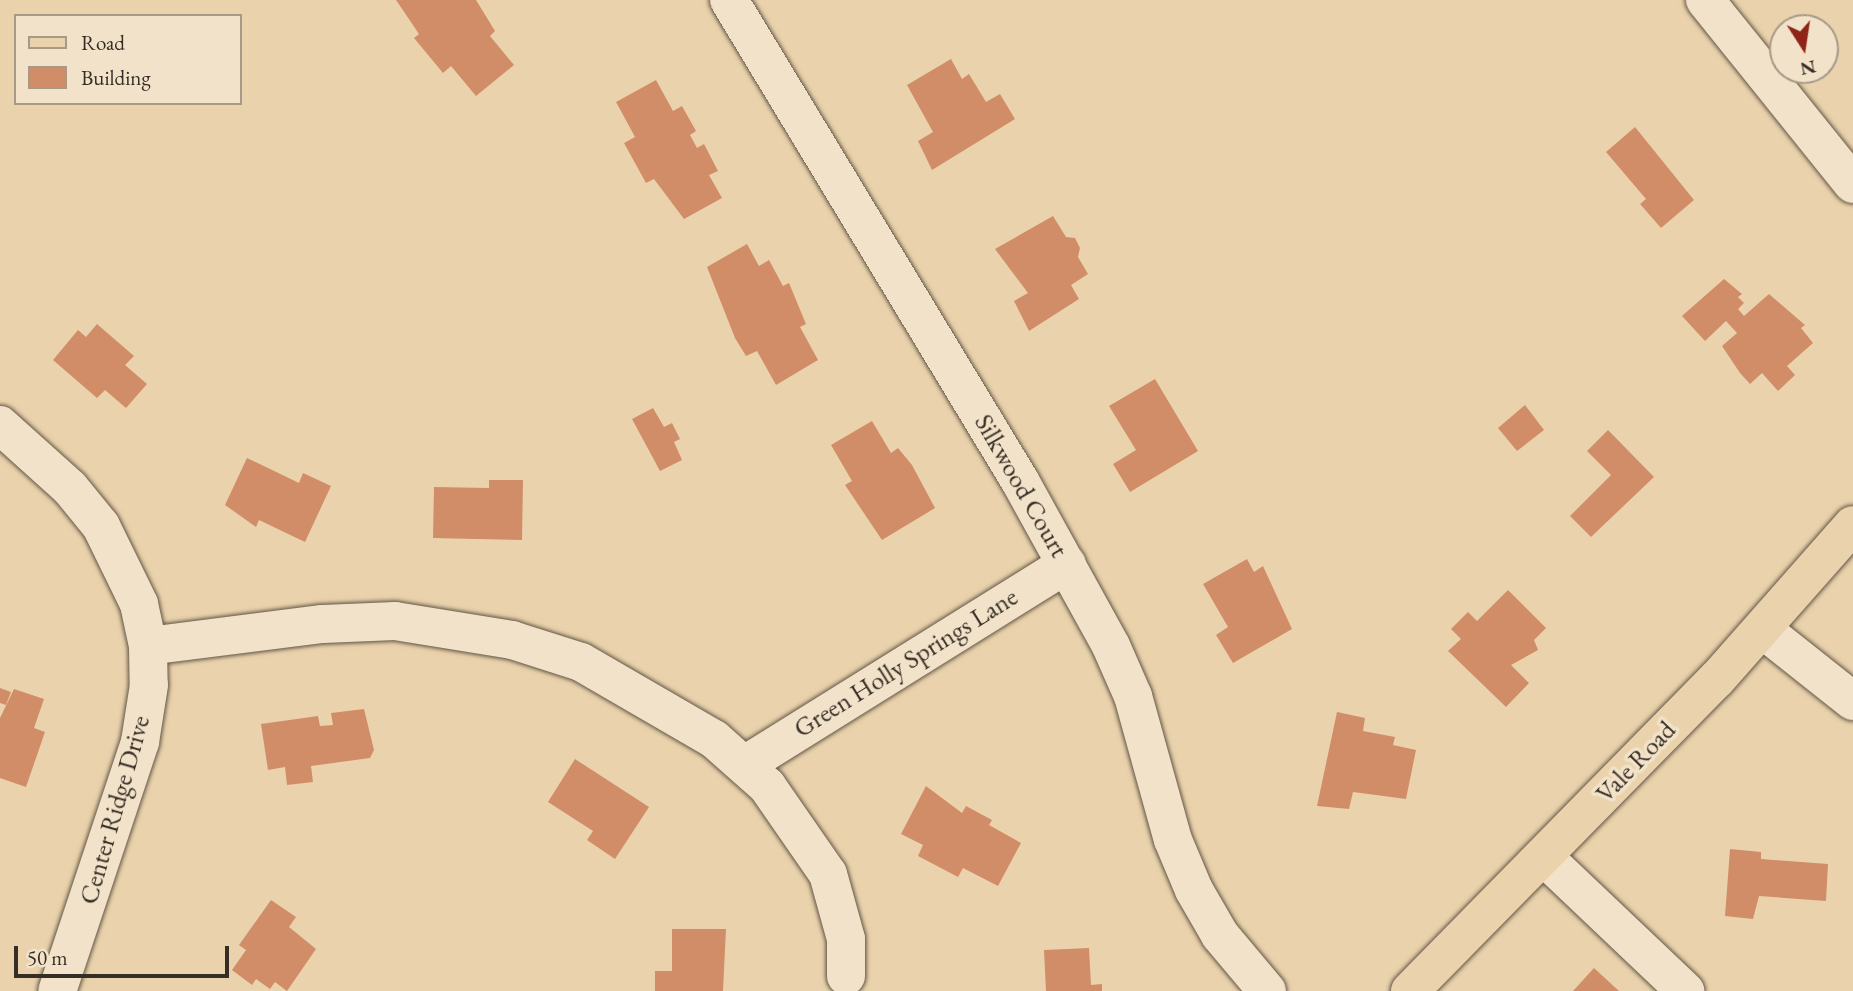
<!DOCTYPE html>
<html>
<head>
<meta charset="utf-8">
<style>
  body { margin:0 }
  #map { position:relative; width:1853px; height:991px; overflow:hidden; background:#ead3ac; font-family:"EB Garamond",serif }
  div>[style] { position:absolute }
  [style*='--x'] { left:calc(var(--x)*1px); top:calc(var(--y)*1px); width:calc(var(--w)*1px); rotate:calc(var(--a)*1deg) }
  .building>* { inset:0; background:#d18d68 }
  .roads { filter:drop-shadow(0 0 2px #635646) drop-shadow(0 0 2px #635646) }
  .minor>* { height:38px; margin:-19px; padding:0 19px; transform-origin:19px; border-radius:19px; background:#f1e2c9 }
  .major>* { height:38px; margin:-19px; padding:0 19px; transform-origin:19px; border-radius:19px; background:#ead3ac }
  span { translate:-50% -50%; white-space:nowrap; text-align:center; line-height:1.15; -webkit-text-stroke:7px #f1e2c9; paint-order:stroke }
  .street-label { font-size:26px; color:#362d24 }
  .legend { position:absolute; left:14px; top:14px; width:228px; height:91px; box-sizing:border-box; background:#f1e2c9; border:2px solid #a69a87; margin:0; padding:9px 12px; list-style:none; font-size:21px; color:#362d24 }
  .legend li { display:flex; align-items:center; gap:14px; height:35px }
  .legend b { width:35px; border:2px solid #a69a87 }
  .north { position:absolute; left:1769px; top:14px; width:70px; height:70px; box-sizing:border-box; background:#f1e2c9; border:2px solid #a69a87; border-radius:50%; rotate:168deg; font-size:19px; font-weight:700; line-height:28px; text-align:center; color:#362d24 }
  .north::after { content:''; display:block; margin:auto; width:24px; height:32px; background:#8f2418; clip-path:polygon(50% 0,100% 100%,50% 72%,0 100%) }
  .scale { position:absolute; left:14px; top:946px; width:215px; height:32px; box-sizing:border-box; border:4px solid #362d24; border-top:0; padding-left:9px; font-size:21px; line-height:24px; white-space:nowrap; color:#362d24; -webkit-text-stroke:5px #f1e2c9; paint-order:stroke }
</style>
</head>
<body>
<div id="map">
  <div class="building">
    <div style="clip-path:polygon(396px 0,476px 0,495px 31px,490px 36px,514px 65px,476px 96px,451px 66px,443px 73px,414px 38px,419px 34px)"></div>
    <div style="clip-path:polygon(951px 59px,962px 79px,969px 74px,986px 102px,1000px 94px,1015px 119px,932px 170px,918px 141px,933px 132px,907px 85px)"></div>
    <div style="clip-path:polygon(656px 80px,673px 111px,682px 106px,696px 131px,690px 135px,697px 148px,704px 144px,718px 171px,709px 175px,722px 198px,684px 219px,654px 179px,646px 183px,624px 143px,635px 137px,616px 102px)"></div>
    <div style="clip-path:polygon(1635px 127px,1694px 200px,1661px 228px,1640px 204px,1646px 199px,1606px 152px)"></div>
    <div style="clip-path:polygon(1053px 216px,1066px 237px,1075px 238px,1080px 248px,1078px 257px,1088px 274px,1071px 285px,1079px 299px,1029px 331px,1014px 301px,1028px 293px,995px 249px)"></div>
    <div style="clip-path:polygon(747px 244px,759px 266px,769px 260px,783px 286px,789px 283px,806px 324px,800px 327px,818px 360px,776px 385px,757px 351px,746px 356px,735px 338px,707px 267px)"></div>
    <div style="clip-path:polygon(1724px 279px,1742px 294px,1738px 297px,1744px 303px,1738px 309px,1744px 316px,1769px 294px,1805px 325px,1801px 328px,1813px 343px,1787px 366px,1795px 375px,1778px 391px,1762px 373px,1750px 384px,1740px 373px,1722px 346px,1737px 333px,1726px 321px,1705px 341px,1682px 316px)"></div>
    <div style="clip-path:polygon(97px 324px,134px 356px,125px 365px,147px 384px,126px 408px,105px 390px,97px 398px,53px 360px,78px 330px,86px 337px)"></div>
    <div style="clip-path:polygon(1155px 379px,1198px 451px,1130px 492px,1113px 464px,1136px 450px,1109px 406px)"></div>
    <div style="clip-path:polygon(1525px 405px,1544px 430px,1517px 451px,1498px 428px)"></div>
    <div style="clip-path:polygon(653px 408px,664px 427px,672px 423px,680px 439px,674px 442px,682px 460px,660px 471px,632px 419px)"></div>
    <div style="clip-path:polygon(872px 421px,891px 453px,898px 448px,912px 465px,935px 508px,882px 540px,845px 485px,852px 481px,831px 445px)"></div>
    <div style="clip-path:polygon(1608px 430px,1654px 477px,1591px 537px,1570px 516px,1611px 475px,1587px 451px)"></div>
    <div style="clip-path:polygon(247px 458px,299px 483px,303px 473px,331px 486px,305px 542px,259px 520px,256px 527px,225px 505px)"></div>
    <div style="clip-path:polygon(489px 480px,523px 480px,522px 540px,433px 538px,434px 487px,489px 488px)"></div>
    <div style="clip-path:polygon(1247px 559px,1254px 572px,1263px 566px,1292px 629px,1233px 663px,1216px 635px,1228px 627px,1203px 584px)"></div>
    <div style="clip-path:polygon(1508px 590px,1546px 628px,1534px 640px,1538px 650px,1511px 665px,1529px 683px,1506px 707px,1448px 651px,1461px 639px,1451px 629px,1468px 612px,1477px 621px)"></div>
    <div style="clip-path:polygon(0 688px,11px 692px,6px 705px,0 703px)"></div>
    <div style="clip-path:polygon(14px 689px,44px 699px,34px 728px,45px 732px,26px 787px,0 778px,0 718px)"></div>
    <div style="clip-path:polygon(364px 709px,374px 750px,370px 758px,311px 766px,313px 782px,287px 785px,285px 767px,268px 770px,261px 724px,318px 716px,320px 726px,333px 725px,331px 713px)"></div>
    <div style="clip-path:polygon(1337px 712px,1365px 718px,1363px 731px,1395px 737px,1393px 745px,1416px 750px,1406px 799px,1353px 792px,1349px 809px,1317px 806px)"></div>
    <div style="clip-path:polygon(575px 759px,649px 807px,615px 859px,587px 840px,593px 831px,548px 802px)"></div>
    <div style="clip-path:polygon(926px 786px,962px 813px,966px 806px,992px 820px,989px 825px,1021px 843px,998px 886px,963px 868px,958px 877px,918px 856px,923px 845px,901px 834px)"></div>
    <div style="clip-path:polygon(1730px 849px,1761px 852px,1761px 859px,1828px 864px,1826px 901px,1759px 896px,1753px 919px,1725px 916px)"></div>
    <div style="clip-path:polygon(271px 900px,296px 917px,289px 927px,316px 949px,287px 991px,275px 982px,270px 989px,256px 979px,252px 985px,232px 970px,246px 950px,239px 945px)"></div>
    <div style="clip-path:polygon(672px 929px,726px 929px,723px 991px,655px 991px,655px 971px,672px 971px)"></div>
    <div style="clip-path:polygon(1089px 948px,1091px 985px,1102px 984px,1102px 991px,1046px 991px,1044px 950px)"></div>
    <div style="clip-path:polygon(1594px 968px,1619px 991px,1573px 991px)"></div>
  </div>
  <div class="roads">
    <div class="minor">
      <div style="--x:729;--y:0;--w:562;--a:58.83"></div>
      <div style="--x:1020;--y:481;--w:188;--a:61.1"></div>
      <div style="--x:1111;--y:646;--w:55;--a:66.3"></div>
      <div style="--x:1133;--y:696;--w:149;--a:74.5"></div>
      <div style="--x:1173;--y:840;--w:54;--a:67.2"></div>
      <div style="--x:1194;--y:890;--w:52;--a:60"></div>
      <div style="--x:1220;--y:935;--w:73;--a:50"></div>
      <div style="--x:1705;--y:0;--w:236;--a:51.2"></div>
      <div style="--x:0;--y:425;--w:94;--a:42"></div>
      <div style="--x:70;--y:488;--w:49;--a:50.8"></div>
      <div style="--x:101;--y:526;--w:87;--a:64"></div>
      <div style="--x:139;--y:604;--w:43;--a:77.9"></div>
      <div style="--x:148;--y:646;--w:39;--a:89"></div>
      <div style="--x:149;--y:685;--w:58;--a:99"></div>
      <div style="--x:140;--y:742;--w:262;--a:108.4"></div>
      <div style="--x:1762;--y:629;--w:116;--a:38.4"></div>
      <div style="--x:148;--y:646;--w:176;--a:-7.2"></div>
      <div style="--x:323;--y:624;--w:72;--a:-2.4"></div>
      <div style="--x:395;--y:621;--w:119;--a:9.2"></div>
      <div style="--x:512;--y:640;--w:72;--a:17.7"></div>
      <div style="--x:581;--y:662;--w:154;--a:30.1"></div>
      <div style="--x:714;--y:739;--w:71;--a:41.6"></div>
      <div style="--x:767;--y:786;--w:107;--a:55.3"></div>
      <div style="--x:828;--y:874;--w:67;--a:74.5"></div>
      <div style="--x:846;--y:939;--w:37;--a:90"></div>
      <div style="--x:746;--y:764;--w:378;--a:-31.9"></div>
      <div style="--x:1544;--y:857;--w:195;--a:43.5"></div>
    </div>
    <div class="major">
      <div style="--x:1410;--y:991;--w:438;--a:-45.5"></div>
      <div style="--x:1717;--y:679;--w:205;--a:-48.6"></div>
    </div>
  </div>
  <div class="street-label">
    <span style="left:1021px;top:486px;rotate:60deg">Silkwood Court</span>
    <span style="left:906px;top:663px;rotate:-32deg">Green Holly Springs Lane</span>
    <span style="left:1636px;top:762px;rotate:-46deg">Vale Road</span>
    <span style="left:115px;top:810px;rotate:-74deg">Center Ridge Drive</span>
  </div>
  <ul class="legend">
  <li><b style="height:9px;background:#ead3ac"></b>Road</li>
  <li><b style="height:19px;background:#d18d68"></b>Building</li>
  </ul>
  <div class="north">N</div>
  <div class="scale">50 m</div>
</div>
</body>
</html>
